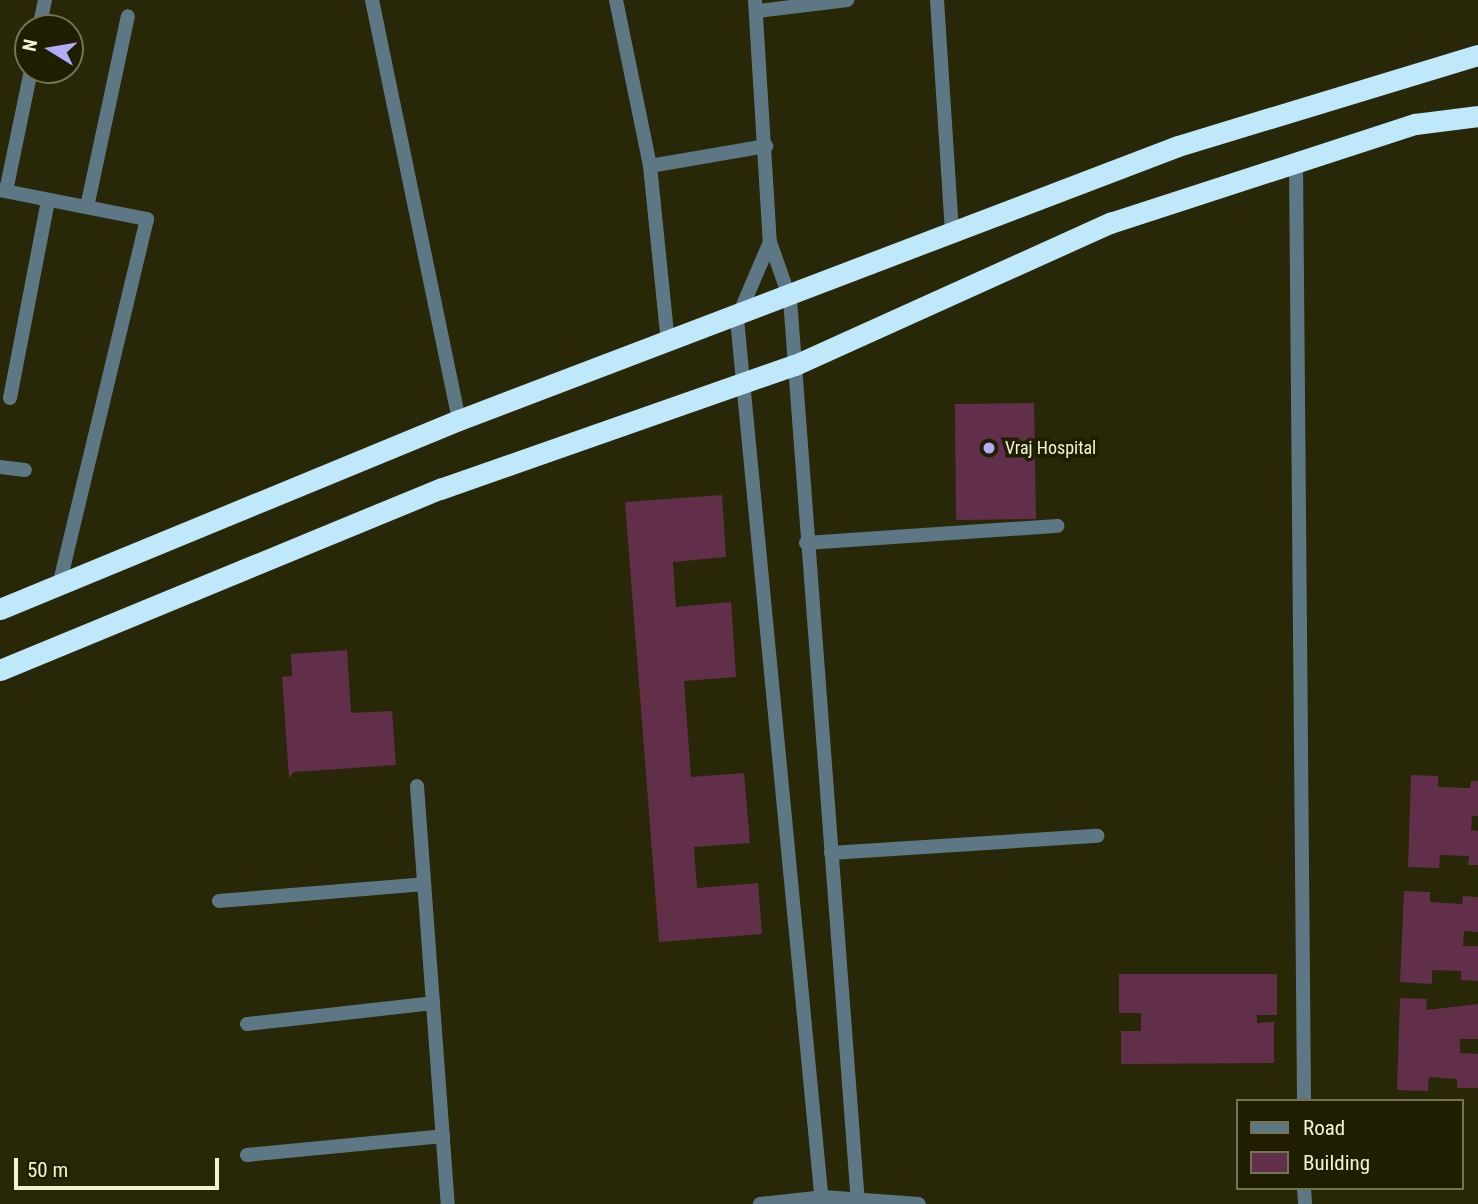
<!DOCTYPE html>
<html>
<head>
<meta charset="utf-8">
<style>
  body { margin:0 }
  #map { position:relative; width:1478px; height:1204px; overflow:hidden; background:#282707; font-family:"Roboto Condensed",sans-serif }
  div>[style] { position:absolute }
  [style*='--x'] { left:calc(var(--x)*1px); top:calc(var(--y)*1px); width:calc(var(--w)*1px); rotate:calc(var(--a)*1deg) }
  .building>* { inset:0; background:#622f4b }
  .street>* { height:14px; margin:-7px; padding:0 7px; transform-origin:7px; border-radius:7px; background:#5d7884 }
  .highway>* { height:21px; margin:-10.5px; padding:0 10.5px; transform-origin:10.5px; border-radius:10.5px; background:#bfe8fb }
  .dots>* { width:19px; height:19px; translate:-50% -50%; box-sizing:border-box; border:4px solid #1f1e00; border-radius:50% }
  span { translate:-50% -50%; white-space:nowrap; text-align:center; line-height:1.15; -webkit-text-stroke:7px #1f1e00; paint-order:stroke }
  .poi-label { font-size:18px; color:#f4f4d5 }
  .left { translate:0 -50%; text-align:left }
  .legend { position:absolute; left:1236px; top:1099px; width:228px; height:91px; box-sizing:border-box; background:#1f1e00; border:2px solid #747455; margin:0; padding:9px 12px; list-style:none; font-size:21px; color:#f4f4d5 }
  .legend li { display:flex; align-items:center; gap:14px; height:35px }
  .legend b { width:35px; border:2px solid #747455 }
  .north { position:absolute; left:14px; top:14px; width:70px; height:70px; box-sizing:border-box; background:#1f1e00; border:2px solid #747455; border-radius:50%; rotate:281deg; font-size:19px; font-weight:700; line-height:28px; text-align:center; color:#f4f4d5 }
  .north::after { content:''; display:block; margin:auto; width:24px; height:32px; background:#b3adf9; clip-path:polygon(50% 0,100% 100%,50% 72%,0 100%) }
  .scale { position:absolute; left:14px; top:1158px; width:205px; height:32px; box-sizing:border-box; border:4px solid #f4f4d5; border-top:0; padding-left:9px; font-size:21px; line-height:24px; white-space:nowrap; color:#f4f4d5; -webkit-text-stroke:5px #1f1e00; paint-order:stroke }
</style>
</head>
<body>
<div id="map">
  <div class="building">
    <div style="clip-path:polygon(1034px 403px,1036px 519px,956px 520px,955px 404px)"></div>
    <div style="clip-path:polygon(722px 495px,726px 557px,673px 562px,676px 607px,731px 602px,736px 677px,684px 681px,691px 777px,744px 773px,750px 843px,694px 847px,697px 888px,758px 883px,762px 934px,659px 942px,625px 502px)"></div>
    <div style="clip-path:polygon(347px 650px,351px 713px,392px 711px,396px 765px,294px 772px,289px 778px,282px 677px,292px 676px,291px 654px)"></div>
    <div style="clip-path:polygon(1411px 775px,1438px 776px,1438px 787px,1470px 788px,1471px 781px,1478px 781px,1478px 816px,1472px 816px,1471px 830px,1478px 831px,1478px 865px,1468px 865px,1469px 856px,1440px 855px,1439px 868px,1408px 867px)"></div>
    <div style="clip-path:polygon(1404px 891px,1430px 892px,1430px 902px,1462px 904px,1463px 896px,1478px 897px,1478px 932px,1464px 931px,1463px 946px,1478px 946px,1478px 981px,1461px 980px,1461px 971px,1432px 970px,1432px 984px,1400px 982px)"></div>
    <div style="clip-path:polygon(1119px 974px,1277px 974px,1277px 1015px,1257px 1015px,1257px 1023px,1274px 1022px,1274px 1063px,1121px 1064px,1121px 1031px,1141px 1031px,1141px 1013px,1119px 1013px)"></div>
    <div style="clip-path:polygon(1400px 998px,1427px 999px,1426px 1010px,1478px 1004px,1478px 1039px,1460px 1039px,1460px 1053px,1478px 1054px,1478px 1088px,1457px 1088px,1457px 1079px,1429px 1077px,1428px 1091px,1397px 1090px)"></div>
  </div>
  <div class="street">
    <div style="--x:372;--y:0;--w:429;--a:78.3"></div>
    <div style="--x:616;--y:0;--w:169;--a:78.4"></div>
    <div style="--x:650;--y:166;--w:178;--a:84.2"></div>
    <div style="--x:755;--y:0;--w:242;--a:86.5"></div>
    <div style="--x:770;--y:242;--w:60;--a:70.7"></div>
    <div style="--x:790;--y:299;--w:908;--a:85.7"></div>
    <div style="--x:937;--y:0;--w:234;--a:86.3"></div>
    <div style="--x:758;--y:11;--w:90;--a:-7"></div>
    <div style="--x:39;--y:28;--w:29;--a:-78"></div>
    <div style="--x:1296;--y:164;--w:937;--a:89.51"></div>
    <div style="--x:650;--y:166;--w:118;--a:-9.8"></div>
    <div style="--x:0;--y:190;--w:150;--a:11.2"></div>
    <div style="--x:147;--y:219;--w:377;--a:103.5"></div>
    <div style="--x:6;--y:191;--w:124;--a:-78.3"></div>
    <div style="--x:87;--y:207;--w:195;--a:-77.9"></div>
    <div style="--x:770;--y:242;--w:84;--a:113.2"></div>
    <div style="--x:737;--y:319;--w:889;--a:84.51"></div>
    <div style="--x:10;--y:398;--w:202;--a:-79.1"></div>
    <div style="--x:0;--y:467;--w:25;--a:7"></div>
    <div style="--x:806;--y:543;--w:252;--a:-3.9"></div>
    <div style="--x:417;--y:786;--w:419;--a:85.8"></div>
    <div style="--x:831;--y:853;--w:267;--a:-3.7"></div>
    <div style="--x:219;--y:901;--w:206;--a:-4.7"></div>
    <div style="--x:247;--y:1024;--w:187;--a:-6.4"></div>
    <div style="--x:247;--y:1155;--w:197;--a:-5.5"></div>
    <div style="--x:1304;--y:1188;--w:16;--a:86"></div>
    <div style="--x:760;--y:1204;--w:63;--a:-6.3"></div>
    <div style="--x:823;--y:1197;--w:96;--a:4.2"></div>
  </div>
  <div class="highway">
    <div style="--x:0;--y:609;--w:496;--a:-22.4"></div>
    <div style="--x:459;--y:420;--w:769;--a:-20.86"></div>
    <div style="--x:1178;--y:146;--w:313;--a:-16.9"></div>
    <div style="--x:0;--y:670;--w:476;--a:-22.4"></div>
    <div style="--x:440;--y:489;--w:376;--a:-19.3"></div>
    <div style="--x:795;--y:365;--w:346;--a:-24.3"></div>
    <div style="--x:1110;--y:223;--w:321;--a:-18"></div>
    <div style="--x:1415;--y:124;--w:64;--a:-7.2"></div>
  </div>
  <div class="dots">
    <div style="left:989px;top:448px;background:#b3adf9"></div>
  </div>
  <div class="poi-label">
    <span class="left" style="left:1005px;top:448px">Vraj Hospital</span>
  </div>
  <ul class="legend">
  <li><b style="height:9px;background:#5d7884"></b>Road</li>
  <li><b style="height:19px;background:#622f4b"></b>Building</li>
  </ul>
  <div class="north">N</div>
  <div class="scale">50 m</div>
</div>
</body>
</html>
